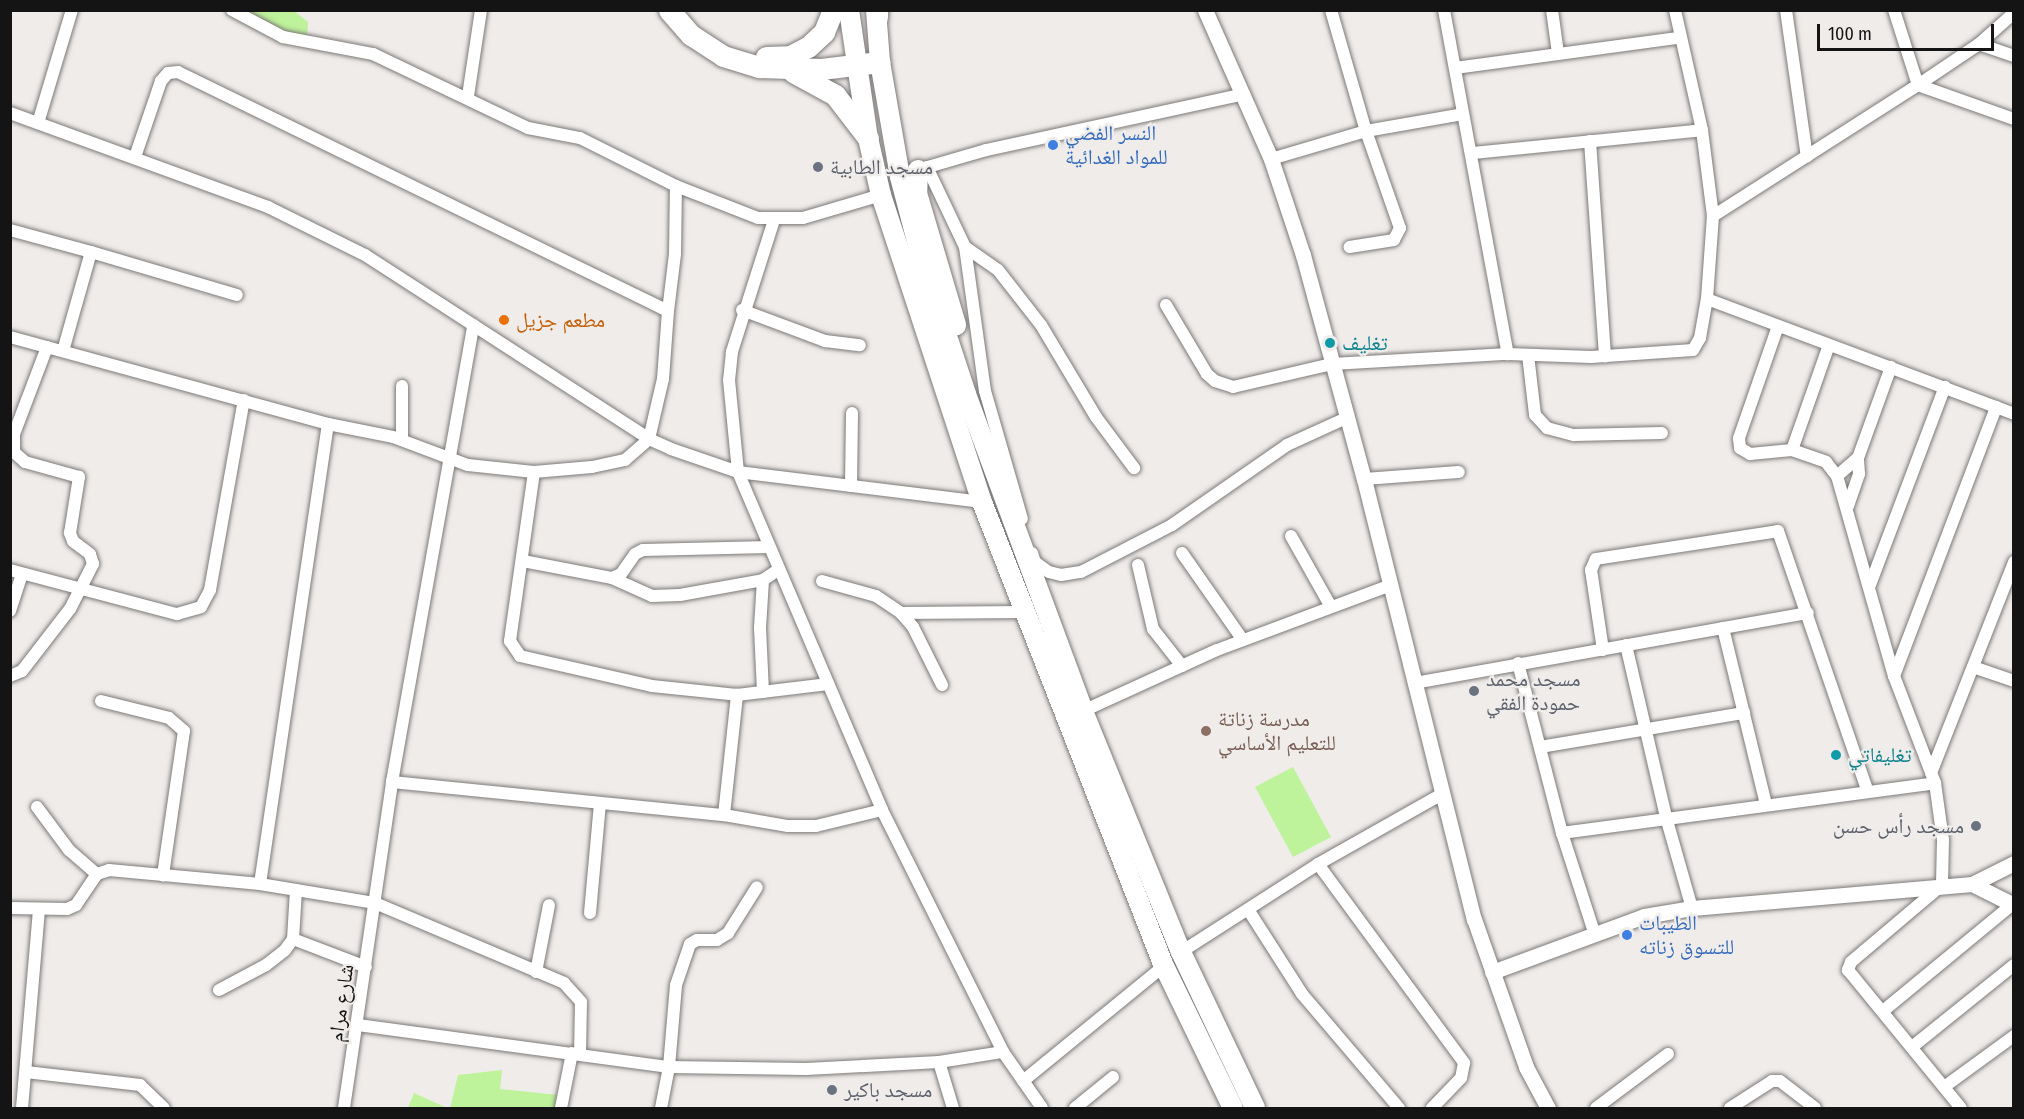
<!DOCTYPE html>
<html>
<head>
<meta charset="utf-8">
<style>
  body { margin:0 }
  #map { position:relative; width:2024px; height:1119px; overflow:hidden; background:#efecea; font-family:"Fira Sans Condensed","Noto Naskh Arabic",sans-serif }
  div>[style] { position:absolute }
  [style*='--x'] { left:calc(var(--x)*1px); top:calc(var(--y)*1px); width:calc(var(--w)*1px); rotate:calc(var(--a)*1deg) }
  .green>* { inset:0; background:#bef29b }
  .roads { filter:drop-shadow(0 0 2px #7c7977) drop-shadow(0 0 2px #7c7977) }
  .minor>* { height:12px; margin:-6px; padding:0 6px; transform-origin:6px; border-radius:6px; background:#fff }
  .tertiary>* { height:15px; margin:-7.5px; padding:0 7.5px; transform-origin:7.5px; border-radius:7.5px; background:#fff }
  .primary>* { height:20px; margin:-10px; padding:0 10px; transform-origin:10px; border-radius:10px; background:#fff }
  .trunk>* { height:21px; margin:-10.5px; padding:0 10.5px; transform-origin:10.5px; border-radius:10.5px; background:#fff }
  .dots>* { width:16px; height:16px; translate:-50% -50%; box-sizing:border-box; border:3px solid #efecea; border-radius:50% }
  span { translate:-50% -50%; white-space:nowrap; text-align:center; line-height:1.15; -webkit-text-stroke:4.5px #efecea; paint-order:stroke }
  .shop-label { font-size:21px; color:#366cbe }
  .left { translate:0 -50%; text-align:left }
  .worship-label { font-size:21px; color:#5b616d }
  .right { translate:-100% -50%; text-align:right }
  .food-label { font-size:21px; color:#c56008 }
  .culture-label { font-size:21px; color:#0d838f }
  .education-label { font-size:21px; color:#785e54 }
  .street-label { font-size:21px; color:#151414 }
  .frame { position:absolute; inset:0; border:12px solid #151414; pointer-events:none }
  .scale { position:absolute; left:1817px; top:24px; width:177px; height:27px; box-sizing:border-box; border:3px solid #151414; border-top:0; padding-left:8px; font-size:18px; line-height:21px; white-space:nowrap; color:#151414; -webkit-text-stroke:4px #efecea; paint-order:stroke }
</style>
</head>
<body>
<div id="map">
  <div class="green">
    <div style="clip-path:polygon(239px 11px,294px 11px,308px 22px,307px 38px,284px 33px)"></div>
    <div style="clip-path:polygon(1293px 767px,1331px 837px,1293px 857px,1255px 787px)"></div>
    <div style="clip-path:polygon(502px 1070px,500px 1089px,558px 1095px,555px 1108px,450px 1108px,458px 1075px)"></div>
    <div style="clip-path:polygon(414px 1093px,447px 1108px,408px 1108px)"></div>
  </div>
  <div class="roads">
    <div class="minor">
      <div style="--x:232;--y:10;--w:58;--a:27.9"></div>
      <div style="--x:283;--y:37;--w:92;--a:10.7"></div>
      <div style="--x:373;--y:54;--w:172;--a:25.5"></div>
      <div style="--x:528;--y:128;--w:53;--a:10.9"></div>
      <div style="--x:580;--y:138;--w:107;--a:26.6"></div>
      <div style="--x:676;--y:186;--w:88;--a:21.3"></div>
      <div style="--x:758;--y:218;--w:45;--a:0"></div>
      <div style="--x:803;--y:218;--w:81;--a:-16.4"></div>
      <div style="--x:1331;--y:10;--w:126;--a:73.9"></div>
      <div style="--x:1366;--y:131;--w:103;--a:70.7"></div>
      <div style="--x:1400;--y:228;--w:13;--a:117"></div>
      <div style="--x:1394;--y:240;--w:45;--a:171"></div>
      <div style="--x:1444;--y:10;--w:350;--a:79.5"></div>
      <div style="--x:1552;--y:10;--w:43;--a:82.1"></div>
      <div style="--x:1786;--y:10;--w:148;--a:81.9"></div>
      <div style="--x:1894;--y:10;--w:79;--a:72.3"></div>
      <div style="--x:1918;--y:85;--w:102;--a:19.5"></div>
      <div style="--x:1979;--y:44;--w:37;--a:19"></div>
      <div style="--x:1455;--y:68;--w:225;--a:-7.7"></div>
      <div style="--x:468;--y:96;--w:87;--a:-81.4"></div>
      <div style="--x:10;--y:113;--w:275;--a:20"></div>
      <div style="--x:268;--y:207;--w:108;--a:26.3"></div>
      <div style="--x:365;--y:255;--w:338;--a:32.9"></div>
      <div style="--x:649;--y:439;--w:24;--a:24"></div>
      <div style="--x:671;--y:449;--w:71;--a:18.9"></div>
      <div style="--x:738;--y:472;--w:246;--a:7"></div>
      <div style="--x:38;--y:123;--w:118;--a:-73.3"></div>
      <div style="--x:1590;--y:141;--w:216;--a:86"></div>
      <div style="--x:1473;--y:153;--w:230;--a:-5.7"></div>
      <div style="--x:1271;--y:159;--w:99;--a:-16.4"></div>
      <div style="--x:1366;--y:131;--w:98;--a:-9.9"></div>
      <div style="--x:927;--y:167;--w:89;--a:64.6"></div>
      <div style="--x:965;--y:247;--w:145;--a:82.1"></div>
      <div style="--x:985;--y:391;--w:133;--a:73.9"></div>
      <div style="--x:921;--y:169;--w:68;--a:-16.3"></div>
      <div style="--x:986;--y:150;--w:264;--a:-12.2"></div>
      <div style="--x:1713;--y:216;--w:243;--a:-32.6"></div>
      <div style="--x:1918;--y:85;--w:73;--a:-33.9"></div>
      <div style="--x:1979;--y:44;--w:47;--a:-41.5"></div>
      <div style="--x:774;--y:220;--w:139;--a:107.7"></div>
      <div style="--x:732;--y:352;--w:28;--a:96"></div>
      <div style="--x:729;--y:380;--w:92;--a:84.4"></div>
      <div style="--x:738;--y:472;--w:367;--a:66.9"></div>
      <div style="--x:882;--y:810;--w:271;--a:63.4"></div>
      <div style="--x:1003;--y:1052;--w:68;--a:55.1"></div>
      <div style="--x:10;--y:230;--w:84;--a:15.2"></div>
      <div style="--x:91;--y:252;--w:103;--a:105.8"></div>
      <div style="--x:965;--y:247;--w:40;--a:34.9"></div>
      <div style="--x:998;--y:270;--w:70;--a:52"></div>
      <div style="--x:1041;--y:325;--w:107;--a:59.1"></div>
      <div style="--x:1096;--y:417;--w:64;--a:53.3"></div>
      <div style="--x:91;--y:252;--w:152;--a:16.4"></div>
      <div style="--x:1707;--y:299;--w:328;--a:20.5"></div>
      <div style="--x:1166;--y:305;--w:80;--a:59.3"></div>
      <div style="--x:1207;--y:374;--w:11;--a:41"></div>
      <div style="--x:1215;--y:381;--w:19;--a:18"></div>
      <div style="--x:1233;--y:387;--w:102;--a:-13.1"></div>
      <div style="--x:1332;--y:364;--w:176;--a:-3.3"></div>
      <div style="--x:1508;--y:354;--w:83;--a:2.1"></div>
      <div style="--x:1591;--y:357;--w:102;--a:-3.9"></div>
      <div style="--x:1693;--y:350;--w:14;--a:-60"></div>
      <div style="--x:1700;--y:338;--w:40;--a:-80"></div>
      <div style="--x:1707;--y:299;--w:83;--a:-85.9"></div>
      <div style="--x:1713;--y:216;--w:87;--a:-97.3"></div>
      <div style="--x:1702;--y:130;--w:123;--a:-102.7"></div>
      <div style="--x:742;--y:310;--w:89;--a:20.5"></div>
      <div style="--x:825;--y:341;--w:35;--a:7"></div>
      <div style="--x:668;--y:311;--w:57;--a:-83"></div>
      <div style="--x:675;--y:254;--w:68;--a:-89.2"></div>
      <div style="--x:1778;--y:326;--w:119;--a:109.2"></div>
      <div style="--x:1739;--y:438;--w:10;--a:84"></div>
      <div style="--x:1740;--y:448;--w:12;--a:31"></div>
      <div style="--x:1750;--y:454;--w:42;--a:-5.4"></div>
      <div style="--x:1792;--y:450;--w:36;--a:19"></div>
      <div style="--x:1826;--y:462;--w:18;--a:52"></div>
      <div style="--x:1837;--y:476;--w:208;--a:74.1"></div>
      <div style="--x:1894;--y:676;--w:115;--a:69"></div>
      <div style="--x:1935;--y:783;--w:58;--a:82"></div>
      <div style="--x:1943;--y:840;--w:45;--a:91.3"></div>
      <div style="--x:1942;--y:885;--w:119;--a:139.8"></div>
      <div style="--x:1851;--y:962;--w:9;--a:111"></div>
      <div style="--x:1848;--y:970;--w:178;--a:50.7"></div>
      <div style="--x:10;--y:337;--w:330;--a:15.3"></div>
      <div style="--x:328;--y:424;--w:66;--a:11.3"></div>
      <div style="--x:393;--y:437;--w:80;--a:20.5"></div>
      <div style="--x:468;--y:465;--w:66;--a:6.1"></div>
      <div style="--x:534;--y:472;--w:58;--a:-4.9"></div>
      <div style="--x:592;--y:467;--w:34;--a:-12"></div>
      <div style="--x:625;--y:460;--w:32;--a:-41"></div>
      <div style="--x:649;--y:439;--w:62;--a:-76.9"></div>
      <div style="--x:663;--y:379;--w:68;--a:-85.8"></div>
      <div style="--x:668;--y:311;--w:545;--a:-154"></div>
      <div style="--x:178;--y:72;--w:10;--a:174"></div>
      <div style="--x:168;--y:73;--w:11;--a:131"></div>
      <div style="--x:161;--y:81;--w:80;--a:108.9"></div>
      <div style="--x:1528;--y:355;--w:60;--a:83.3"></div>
      <div style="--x:1535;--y:415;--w:18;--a:47"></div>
      <div style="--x:1547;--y:428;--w:28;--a:15"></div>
      <div style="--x:1574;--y:435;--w:88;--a:-1.3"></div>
      <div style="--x:402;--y:386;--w:54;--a:90"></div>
      <div style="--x:1792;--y:450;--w:111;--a:-70.6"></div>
      <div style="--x:534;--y:472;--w:171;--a:98.1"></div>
      <div style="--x:510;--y:641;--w:18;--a:56"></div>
      <div style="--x:520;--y:656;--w:135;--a:12.8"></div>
      <div style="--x:652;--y:686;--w:85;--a:6"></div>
      <div style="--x:737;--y:695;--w:92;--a:-6.9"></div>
      <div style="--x:1837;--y:476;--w:28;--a:-41"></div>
      <div style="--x:1364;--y:479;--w:95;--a:-4.2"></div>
      <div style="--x:851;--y:486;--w:73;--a:-89.2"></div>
      <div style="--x:1848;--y:506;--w:34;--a:-71"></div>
      <div style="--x:1859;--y:474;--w:16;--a:-94"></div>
      <div style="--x:1858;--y:458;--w:97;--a:-70.1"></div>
      <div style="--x:1291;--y:536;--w:81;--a:60.6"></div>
      <div style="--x:1032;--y:553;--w:9;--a:72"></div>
      <div style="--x:1035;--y:562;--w:17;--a:36"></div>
      <div style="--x:1049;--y:572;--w:12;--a:14"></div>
      <div style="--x:1061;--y:575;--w:20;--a:-9"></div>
      <div style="--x:1081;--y:572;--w:102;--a:-27.3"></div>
      <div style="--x:1172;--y:525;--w:140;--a:-34.8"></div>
      <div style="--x:1287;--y:445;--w:63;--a:-24.5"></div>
      <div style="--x:1182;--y:553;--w:106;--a:55"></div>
      <div style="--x:523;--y:561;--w:91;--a:10.8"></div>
      <div style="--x:612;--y:578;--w:10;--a:-24"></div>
      <div style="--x:621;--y:574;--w:24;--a:-55"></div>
      <div style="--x:635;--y:554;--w:9;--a:-27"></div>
      <div style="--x:643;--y:550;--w:126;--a:-1.4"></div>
      <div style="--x:1138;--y:565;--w:66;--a:76.8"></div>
      <div style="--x:1153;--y:629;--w:47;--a:51.9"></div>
      <div style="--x:10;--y:570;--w:173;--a:14.8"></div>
      <div style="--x:177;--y:614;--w:25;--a:-16"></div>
      <div style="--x:201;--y:607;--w:19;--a:-62"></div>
      <div style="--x:210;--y:590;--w:193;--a:-79.9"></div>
      <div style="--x:612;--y:578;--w:44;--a:24.2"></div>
      <div style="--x:652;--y:596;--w:28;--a:-2"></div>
      <div style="--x:680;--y:595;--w:84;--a:-10.2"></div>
      <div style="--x:763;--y:580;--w:18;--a:-34"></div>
      <div style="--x:763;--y:580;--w:48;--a:93.6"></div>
      <div style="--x:760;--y:628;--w:64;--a:87.3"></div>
      <div style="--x:822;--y:581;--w:56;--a:15.5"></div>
      <div style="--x:876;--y:596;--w:30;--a:34"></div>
      <div style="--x:901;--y:613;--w:18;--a:49"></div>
      <div style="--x:913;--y:627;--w:65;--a:63.4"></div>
      <div style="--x:1870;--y:585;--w:212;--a:-69.3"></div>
      <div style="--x:10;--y:611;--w:39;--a:-72"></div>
      <div style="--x:901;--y:613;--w:122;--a:-0.5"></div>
      <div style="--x:1723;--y:628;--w:181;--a:76.3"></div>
      <div style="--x:1626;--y:645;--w:177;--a:76.9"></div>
      <div style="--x:1666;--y:817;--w:95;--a:74.1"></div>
      <div style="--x:1603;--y:650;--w:81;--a:-98.5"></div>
      <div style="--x:1591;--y:570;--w:12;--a:-66"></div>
      <div style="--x:1596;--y:559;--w:184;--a:-8.7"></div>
      <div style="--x:1778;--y:531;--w:274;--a:71"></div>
      <div style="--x:1518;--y:663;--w:176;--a:75.5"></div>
      <div style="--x:1562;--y:833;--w:104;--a:72.1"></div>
      <div style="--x:1973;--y:667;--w:43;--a:18.9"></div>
      <div style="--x:10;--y:676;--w:13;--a:-23"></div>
      <div style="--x:22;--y:671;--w:78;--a:-52.3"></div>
      <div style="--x:70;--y:609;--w:51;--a:-62.9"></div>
      <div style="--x:93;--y:564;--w:10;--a:-107"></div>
      <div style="--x:90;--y:554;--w:21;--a:-143"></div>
      <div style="--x:73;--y:541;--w:9;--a:-111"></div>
      <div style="--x:70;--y:533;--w:57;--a:-80.9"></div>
      <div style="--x:79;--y:477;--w:56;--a:-164.5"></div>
      <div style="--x:25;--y:462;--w:15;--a:-138"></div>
      <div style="--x:14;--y:452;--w:18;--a:-90"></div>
      <div style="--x:14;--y:434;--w:93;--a:-69.2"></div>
      <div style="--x:1894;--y:676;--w:288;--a:-69.2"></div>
      <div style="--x:1414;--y:683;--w:400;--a:-10.1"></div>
      <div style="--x:101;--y:701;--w:70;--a:14"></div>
      <div style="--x:169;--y:718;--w:20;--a:41"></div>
      <div style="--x:184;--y:731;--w:146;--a:98.3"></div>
      <div style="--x:1083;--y:711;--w:147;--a:-24.5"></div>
      <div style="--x:1217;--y:650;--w:186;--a:-20.5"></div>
      <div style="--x:1540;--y:747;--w:207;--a:-9.5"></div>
      <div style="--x:1931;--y:773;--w:227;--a:-68.5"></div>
      <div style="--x:392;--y:782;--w:334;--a:5.7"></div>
      <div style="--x:724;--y:815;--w:65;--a:9.8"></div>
      <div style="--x:788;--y:826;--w:28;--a:0"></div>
      <div style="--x:816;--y:826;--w:68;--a:-13.6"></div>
      <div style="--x:37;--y:807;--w:54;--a:53.3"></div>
      <div style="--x:69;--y:850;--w:37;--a:41"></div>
      <div style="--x:724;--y:815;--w:121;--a:-83.8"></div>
      <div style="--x:1562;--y:833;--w:376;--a:-7.6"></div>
      <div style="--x:1318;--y:864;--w:247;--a:53.7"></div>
      <div style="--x:1464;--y:1063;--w:15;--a:101"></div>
      <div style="--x:1461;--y:1078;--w:42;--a:134"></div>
      <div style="--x:260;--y:884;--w:465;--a:-81.6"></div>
      <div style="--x:10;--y:908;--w:57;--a:1"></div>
      <div style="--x:67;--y:909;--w:10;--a:-24"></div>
      <div style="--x:76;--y:905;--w:37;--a:-56"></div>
      <div style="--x:97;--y:874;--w:13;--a:-18"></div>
      <div style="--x:109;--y:870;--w:152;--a:5.3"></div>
      <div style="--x:260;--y:884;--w:117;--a:9.4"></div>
      <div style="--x:375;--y:903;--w:205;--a:22.9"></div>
      <div style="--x:564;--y:983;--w:25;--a:48"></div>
      <div style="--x:581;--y:1002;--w:52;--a:91.1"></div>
      <div style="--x:1249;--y:911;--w:98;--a:57.4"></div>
      <div style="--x:1302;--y:994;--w:150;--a:49.6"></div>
      <div style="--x:590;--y:913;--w:110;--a:-84.8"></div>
      <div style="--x:293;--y:939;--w:78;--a:21"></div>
      <div style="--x:1181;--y:952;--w:163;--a:-32.7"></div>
      <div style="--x:1318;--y:864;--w:142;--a:-29.4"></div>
      <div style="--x:536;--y:972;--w:68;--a:-79"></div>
      <div style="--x:219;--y:990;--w:53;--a:-28"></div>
      <div style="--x:266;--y:965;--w:24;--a:-38"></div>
      <div style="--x:285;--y:950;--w:14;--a:-54"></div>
      <div style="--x:293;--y:939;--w:49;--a:-86.5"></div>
      <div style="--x:1883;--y:1011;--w:168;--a:-39.5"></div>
      <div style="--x:358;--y:1025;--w:314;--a:7.7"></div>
      <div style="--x:669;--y:1067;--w:137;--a:0.8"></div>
      <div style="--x:806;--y:1069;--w:133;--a:-3"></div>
      <div style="--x:939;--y:1062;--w:65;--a:-8.9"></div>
      <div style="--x:1912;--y:1047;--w:131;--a:-38.8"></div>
      <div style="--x:939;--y:1062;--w:48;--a:73.1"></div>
      <div style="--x:26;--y:1072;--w:115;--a:6.5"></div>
      <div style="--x:140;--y:1085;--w:33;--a:44"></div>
      <div style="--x:1023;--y:1081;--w:182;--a:-39.2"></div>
      <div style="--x:1944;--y:1087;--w:87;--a:-36.1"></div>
      <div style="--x:22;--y:1108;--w:199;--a:-85.1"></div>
      <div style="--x:344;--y:1108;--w:330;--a:-81.6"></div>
      <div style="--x:392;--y:782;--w:464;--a:-79.9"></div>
      <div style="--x:561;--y:1108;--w:56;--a:-78.7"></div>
      <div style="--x:661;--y:1108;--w:42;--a:-79"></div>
      <div style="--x:669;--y:1067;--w:82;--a:-85.1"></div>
      <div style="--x:676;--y:985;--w:43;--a:-71.1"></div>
      <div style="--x:690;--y:944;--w:8;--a:-30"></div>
      <div style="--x:697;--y:940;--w:20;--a:0"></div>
      <div style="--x:717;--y:940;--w:13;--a:-32"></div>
      <div style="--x:728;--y:933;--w:54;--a:-57.8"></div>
      <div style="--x:1075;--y:1108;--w:49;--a:-39.2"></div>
      <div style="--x:1596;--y:1108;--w:90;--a:-36.9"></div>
      <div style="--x:1730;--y:1108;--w:50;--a:-32.7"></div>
      <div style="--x:1772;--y:1081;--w:8;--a:0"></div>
      <div style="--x:1780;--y:1081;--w:44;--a:37.6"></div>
    </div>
    <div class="tertiary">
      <div style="--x:1205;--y:10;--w:163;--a:66.1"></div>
      <div style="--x:1271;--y:159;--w:101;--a:71.6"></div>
      <div style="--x:1303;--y:255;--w:232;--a:74.8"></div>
      <div style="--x:1364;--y:479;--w:454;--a:76"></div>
      <div style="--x:1474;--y:919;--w:157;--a:70.6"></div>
      <div style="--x:1526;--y:1067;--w:47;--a:61.8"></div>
      <div style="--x:1972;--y:884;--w:47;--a:26.6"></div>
      <div style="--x:1492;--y:972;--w:162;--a:-20.2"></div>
      <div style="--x:1644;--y:916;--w:49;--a:-9.5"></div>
      <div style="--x:1692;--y:908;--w:281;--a:-4.9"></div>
      <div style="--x:1972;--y:884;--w:47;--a:-26.6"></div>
    </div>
    <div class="primary">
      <div style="--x:849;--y:10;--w:129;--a:81.6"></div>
      <div style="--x:868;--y:138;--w:58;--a:77.2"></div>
      <div style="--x:881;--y:195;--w:323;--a:71.8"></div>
      <div style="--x:982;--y:502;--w:498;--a:68.6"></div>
      <div style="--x:1164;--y:966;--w:158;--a:64.1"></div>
      <div style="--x:876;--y:10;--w:52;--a:85.6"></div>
      <div style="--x:880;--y:62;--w:117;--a:80.1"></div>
      <div style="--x:900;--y:177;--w:86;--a:75.2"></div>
      <div style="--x:922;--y:260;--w:141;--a:71.8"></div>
      <div style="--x:966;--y:394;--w:338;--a:69.7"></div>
      <div style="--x:1083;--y:711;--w:260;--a:67.9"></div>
      <div style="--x:1181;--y:952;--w:173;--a:64.6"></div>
      <div style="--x:918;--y:170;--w:23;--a:92"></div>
      <div style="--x:917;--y:193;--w:138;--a:73.5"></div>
    </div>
    <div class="trunk">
      <div style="--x:669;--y:10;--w:33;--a:49"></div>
      <div style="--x:691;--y:35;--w:38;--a:33"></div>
      <div style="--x:723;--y:56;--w:38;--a:17"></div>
      <div style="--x:759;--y:67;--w:62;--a:1.8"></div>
      <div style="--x:821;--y:69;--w:59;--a:-6.8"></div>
      <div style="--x:877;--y:17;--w:7;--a:-90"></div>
      <div style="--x:766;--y:57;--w:24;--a:-2"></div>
      <div style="--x:790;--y:56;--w:20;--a:-27"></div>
      <div style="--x:808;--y:47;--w:22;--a:-43"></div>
      <div style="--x:824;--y:32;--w:24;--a:-68"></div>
      <div style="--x:793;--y:72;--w:48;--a:28.7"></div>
      <div style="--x:835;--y:95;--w:54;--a:52.5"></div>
    </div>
  </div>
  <div class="dots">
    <div style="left:1053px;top:145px;background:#3f7fe0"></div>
    <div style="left:818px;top:167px;background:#6b7280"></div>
    <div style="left:504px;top:320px;background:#e8710a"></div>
    <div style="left:1330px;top:343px;background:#0f9aa8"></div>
    <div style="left:1474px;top:691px;background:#6b7280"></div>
    <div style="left:1206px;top:731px;background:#8d6e63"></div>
    <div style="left:1836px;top:755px;background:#0f9aa8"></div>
    <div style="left:1976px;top:826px;background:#6b7280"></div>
    <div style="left:1627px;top:935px;background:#3f7fe0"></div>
    <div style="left:832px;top:1090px;background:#6b7280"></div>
  </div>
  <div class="shop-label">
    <span class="left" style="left:1065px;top:145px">النسر الفضي<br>للمواد الغدائية</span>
    <span class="left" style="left:1639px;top:935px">الطيبات<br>للتسوق زناته</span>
  </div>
  <div class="worship-label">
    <span class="left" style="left:830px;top:167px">مسجد الطابية</span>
    <span class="left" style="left:1486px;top:691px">مسجد محمد<br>حمودة الفقي</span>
    <span class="right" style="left:1964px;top:826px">مسجد رأس حسن</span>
    <span class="left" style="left:844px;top:1090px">مسجد باكير</span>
  </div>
  <div class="food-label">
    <span class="left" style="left:516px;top:320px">مطعم جزيل</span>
  </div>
  <div class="culture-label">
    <span class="left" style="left:1342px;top:343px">تغليف</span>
    <span class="left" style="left:1848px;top:755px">تغليفاتي</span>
  </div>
  <div class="education-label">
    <span class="left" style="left:1218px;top:731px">مدرسة زناتة<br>للتعليم الأساسي</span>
  </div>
  <div class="street-label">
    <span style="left:341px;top:1003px;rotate:-82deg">شارع مرام</span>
  </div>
  <div class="frame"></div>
  <div class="scale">100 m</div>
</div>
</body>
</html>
